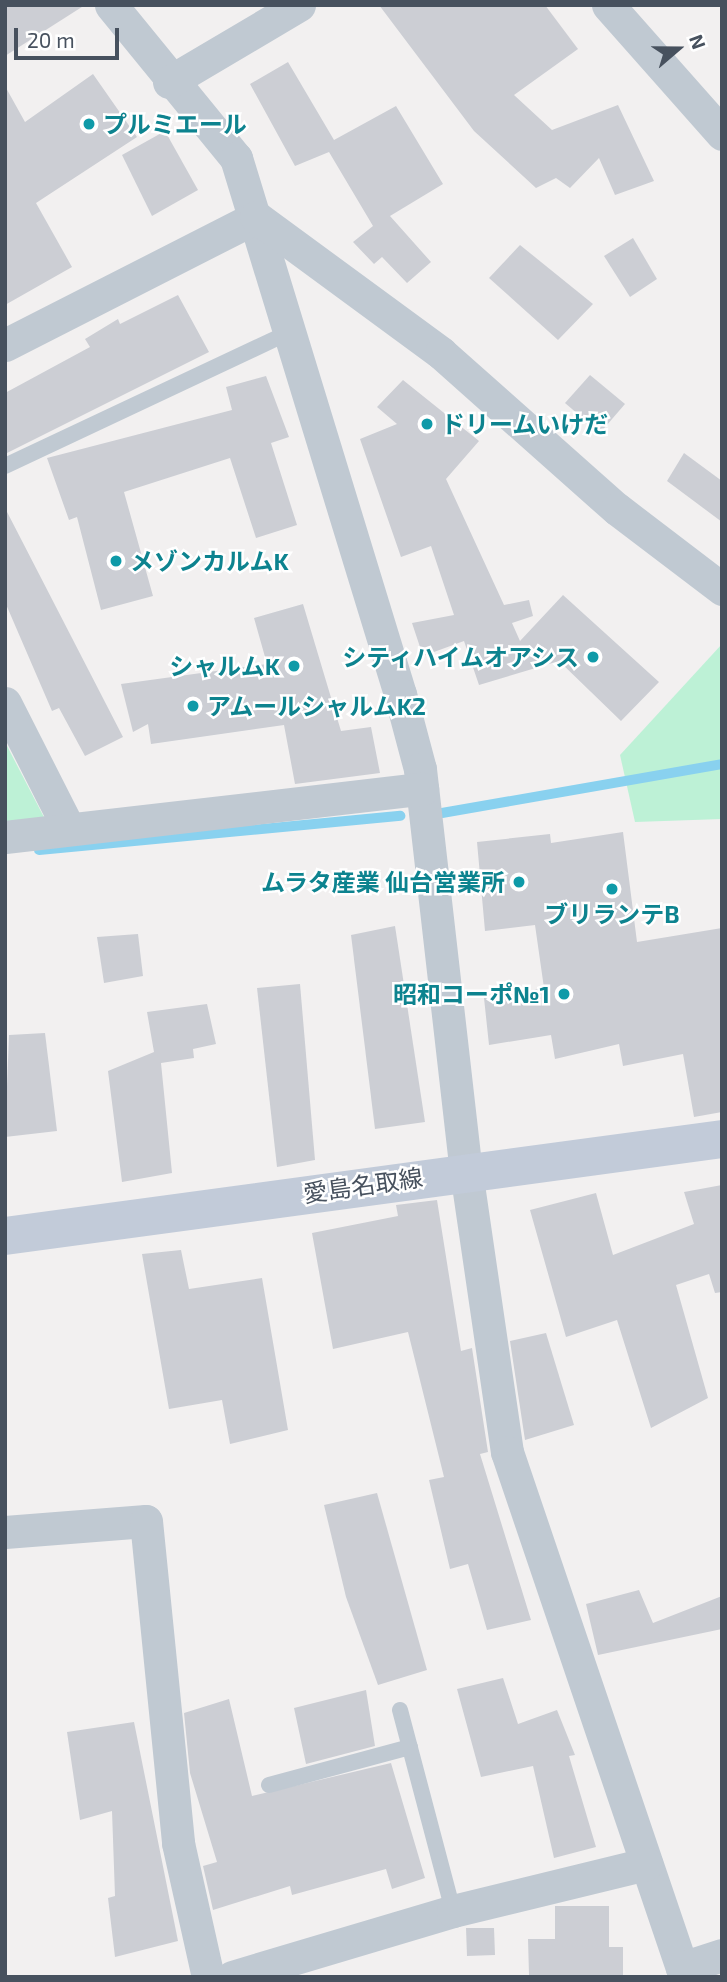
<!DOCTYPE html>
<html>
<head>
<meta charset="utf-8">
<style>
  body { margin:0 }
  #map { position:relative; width:727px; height:1982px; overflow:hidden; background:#f2f0f0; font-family:"Exo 2","Noto Sans JP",sans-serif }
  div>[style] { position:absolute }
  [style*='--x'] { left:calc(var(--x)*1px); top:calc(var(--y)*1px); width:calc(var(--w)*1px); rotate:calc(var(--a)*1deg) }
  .green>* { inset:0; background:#bdf1d6 }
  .stream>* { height:10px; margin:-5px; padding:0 5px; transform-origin:5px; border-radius:5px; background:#89d1ef }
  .building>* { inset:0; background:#ccced4 }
  .service>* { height:16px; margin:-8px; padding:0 8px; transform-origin:8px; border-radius:8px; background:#c0c9d2 }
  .minor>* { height:33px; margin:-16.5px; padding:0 16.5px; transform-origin:16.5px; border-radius:16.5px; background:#c0c9d2 }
  .secondary>* { height:38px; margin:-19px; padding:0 19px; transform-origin:19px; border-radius:19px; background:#c2cbd9 }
  .dots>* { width:19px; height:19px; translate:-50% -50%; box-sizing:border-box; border:4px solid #fff; border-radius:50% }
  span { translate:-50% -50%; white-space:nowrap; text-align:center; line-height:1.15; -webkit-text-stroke:5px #fff; paint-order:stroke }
  .culture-label { font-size:24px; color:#0d838f; font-weight:700 }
  .left { translate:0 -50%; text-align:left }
  .right { translate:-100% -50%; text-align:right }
  .street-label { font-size:24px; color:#47515e }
  .frame { position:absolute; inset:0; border:7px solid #47515e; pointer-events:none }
  .north { position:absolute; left:643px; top:14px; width:70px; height:70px; -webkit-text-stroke:5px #fff; paint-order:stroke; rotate:70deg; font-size:19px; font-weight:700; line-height:28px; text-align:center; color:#47515e }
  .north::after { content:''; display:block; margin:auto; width:24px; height:32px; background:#47515e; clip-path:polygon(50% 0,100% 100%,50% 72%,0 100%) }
  .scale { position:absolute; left:14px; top:28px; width:105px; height:32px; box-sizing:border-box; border:4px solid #47515e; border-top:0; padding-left:9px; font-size:21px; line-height:24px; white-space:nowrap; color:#47515e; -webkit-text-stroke:5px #fff; paint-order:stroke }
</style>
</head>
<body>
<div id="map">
  <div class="green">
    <div style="clip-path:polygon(722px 644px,722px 819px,635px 822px,620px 755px)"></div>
    <div style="clip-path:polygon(5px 742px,47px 823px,5px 828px)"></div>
  </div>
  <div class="stream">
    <div style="--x:442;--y:813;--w:284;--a:-9.9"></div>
    <div style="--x:39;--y:850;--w:363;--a:-5.4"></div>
  </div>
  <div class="building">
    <div style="clip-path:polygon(5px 5px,85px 5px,5px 56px)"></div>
    <div style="clip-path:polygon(379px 5px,545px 5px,578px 49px,514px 95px,552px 130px,618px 105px,654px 181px,615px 195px,599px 158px,570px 188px,556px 178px,536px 188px,474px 131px)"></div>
    <div style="clip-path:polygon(288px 62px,334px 140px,396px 106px,443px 184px,390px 216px,431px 262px,407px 283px,382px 257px,374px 264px,353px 242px,373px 226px,329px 152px,295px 166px,250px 84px)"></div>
    <div style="clip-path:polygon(93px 74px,137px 137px,36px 203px,72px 267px,5px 305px,5px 86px,25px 122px)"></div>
    <div style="clip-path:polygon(165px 131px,198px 190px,152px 216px,122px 155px)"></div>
    <div style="clip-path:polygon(633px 238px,657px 279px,630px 297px,604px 256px)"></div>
    <div style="clip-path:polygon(520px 245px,593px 304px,558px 340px,489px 278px)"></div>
    <div style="clip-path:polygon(178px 295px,209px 352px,5px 454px,5px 393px,90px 347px,85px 339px,118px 319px,120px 324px)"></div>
    <div style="clip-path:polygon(590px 375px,625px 404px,600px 433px,565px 403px)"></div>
    <div style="clip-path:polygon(266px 376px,289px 437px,271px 443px,297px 525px,256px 538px,230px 458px,124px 492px,153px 596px,101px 610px,77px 517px,69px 520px,47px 458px,232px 410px,226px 387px)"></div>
    <div style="clip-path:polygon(403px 380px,479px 441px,446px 479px,504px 605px,529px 600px,533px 616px,512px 623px,520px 641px,563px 595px,659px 682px,621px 721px,559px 661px,479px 685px,464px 641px,423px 656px,412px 623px,454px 615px,431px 546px,401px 557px,360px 439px,397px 424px,377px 407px)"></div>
    <div style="clip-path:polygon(684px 453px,722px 481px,722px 522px,667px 481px)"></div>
    <div style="clip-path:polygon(5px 508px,123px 737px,85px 756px,59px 708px,52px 711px,5px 602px)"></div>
    <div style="clip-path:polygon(303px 604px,341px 731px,371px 727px,380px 773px,295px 784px,284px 725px,151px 744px,148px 724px,133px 732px,121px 684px,267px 664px,254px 618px)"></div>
    <div style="clip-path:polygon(623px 832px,637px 942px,722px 928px,722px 1112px,694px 1117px,683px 1054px,623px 1066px,619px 1044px,555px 1059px,551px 1035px,489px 1045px,484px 998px,544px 988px,535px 925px,485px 931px,477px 842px,550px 834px,551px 843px)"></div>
    <div style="clip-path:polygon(395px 926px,425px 1122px,375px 1129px,351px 935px)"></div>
    <div style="clip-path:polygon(138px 934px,143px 976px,104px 983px,97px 937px)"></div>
    <div style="clip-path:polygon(300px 984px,315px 1160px,277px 1167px,257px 988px)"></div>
    <div style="clip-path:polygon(207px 1004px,216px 1044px,193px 1049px,194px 1058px,161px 1063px,172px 1173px,122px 1182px,108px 1071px,154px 1052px,147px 1012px)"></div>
    <div style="clip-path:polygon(45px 1033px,57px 1131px,5px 1137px,9px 1035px)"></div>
    <div style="clip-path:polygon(722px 1185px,722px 1292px,715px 1293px,709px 1274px,676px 1285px,708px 1398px,651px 1428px,617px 1320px,566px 1337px,530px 1210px,596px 1193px,613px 1255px,694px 1224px,684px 1192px)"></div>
    <div style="clip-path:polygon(437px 1200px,461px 1351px,472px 1348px,488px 1452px,480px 1454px,531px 1620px,487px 1630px,468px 1564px,450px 1569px,429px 1480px,444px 1477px,408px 1332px,333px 1349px,312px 1233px,398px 1216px,396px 1205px)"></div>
    <div style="clip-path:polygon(181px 1250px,189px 1289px,262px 1278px,288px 1430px,230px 1444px,222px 1400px,169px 1409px,142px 1254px)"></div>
    <div style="clip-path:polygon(546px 1333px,574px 1425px,525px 1440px,510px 1341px)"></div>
    <div style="clip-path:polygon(377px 1493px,427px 1670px,378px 1685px,346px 1597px,324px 1505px)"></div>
    <div style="clip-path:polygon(639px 1590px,653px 1623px,722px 1596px,722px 1629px,598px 1655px,586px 1604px)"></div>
    <div style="clip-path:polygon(503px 1678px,518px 1724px,557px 1710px,575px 1755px,569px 1756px,596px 1847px,554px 1858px,533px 1766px,481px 1777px,457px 1689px)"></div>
    <div style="clip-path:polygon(366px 1690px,375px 1746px,306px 1764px,294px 1708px)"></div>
    <div style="clip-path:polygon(229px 1699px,252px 1796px,391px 1763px,425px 1878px,392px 1889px,386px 1869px,292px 1895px,290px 1886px,213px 1910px,203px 1866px,217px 1862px,190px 1773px,184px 1713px)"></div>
    <div style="clip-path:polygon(134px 1722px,178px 1941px,115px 1957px,108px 1898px,115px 1896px,112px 1811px,80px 1820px,67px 1732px)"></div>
    <div style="clip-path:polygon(555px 1906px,609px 1906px,609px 1947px,623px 1947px,623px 1977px,529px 1975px,528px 1939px,555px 1939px)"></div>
    <div style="clip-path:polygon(466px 1928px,494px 1928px,495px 1955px,467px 1956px)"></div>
  </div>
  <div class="service">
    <div style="--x:5;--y:466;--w:315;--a:-25.2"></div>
    <div style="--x:400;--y:1710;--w:208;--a:75.2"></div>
    <div style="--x:269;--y:1785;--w:146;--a:-15.1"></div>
  </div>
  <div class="minor">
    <div style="--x:111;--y:5;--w:198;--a:50.8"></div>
    <div style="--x:236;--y:158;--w:561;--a:72.99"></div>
    <div style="--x:400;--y:694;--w:78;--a:75.1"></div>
    <div style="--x:420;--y:769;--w:405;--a:83.5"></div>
    <div style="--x:466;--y:1171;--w:284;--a:81.7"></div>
    <div style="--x:507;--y:1452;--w:554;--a:71.27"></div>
    <div style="--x:608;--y:5;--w:172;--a:48.5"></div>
    <div style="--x:169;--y:82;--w:151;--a:-30.6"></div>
    <div style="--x:5;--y:345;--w:282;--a:-27"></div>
    <div style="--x:256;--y:217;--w:230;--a:36.3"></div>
    <div style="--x:441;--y:353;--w:235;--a:41.6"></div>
    <div style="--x:617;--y:509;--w:132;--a:37.3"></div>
    <div style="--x:5;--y:703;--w:139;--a:63.1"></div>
    <div style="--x:5;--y:837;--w:420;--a:-6.6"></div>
    <div style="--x:5;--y:1532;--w:141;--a:-4.5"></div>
    <div style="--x:146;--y:1521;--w:324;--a:84.3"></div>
    <div style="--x:178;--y:1843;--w:137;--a:77.4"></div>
    <div style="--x:682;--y:1968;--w:42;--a:-18"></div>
    <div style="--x:232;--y:1977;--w:231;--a:-16.6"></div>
    <div style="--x:453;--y:1911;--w:199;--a:-13.7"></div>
  </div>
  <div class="secondary">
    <div style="--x:5;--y:1236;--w:724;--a:-7.7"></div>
  </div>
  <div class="dots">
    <div style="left:89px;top:124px;background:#0f9aa8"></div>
    <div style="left:427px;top:424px;background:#0f9aa8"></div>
    <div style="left:116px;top:561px;background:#0f9aa8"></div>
    <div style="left:593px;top:657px;background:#0f9aa8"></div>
    <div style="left:294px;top:666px;background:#0f9aa8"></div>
    <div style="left:193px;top:706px;background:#0f9aa8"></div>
    <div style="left:519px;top:882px;background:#0f9aa8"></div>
    <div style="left:612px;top:889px;background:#0f9aa8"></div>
    <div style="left:564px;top:994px;background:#0f9aa8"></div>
  </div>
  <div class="culture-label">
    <span class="left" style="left:103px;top:124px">プルミエール</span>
    <span class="left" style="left:441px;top:424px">ドリームいけだ</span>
    <span class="left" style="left:130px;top:561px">メゾンカルムK</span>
    <span class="right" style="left:579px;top:657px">シティハイムオアシス</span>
    <span class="right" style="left:280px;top:666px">シャルムK</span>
    <span class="left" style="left:207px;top:706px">アムールシャルムK2</span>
    <span class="right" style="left:505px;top:882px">ムラタ産業 仙台営業所</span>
    <span style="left:612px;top:914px">ブリランテB</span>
    <span class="right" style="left:550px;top:994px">昭和コーポ№1</span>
  </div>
  <div class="street-label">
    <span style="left:363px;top:1185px;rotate:-8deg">愛島名取線</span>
  </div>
  <div class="frame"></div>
  <div class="north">N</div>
  <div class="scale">20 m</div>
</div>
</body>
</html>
